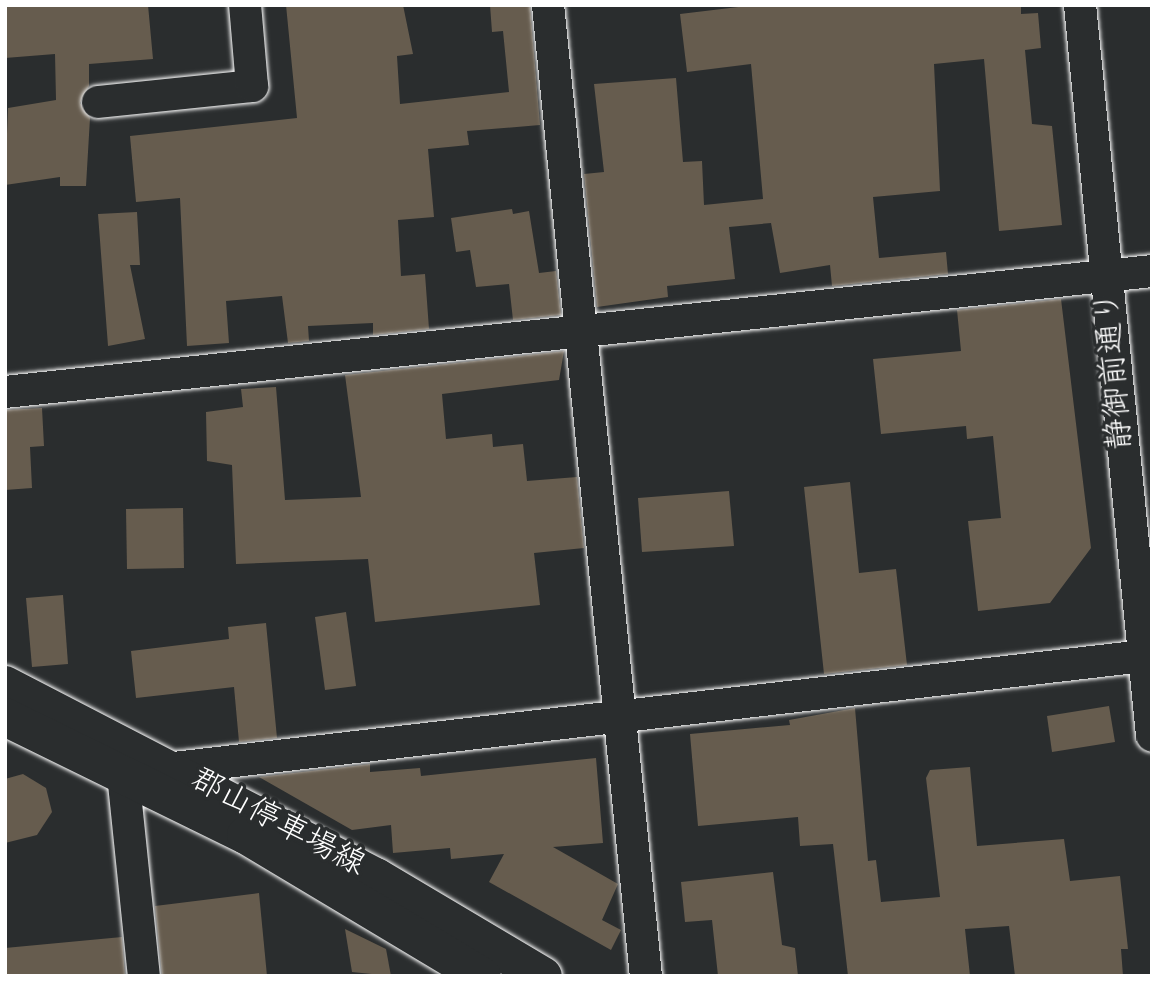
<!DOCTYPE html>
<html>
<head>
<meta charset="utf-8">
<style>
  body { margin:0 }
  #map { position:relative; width:1157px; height:981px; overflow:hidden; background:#2a2d2e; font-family:"Indie Flower","Klee One",sans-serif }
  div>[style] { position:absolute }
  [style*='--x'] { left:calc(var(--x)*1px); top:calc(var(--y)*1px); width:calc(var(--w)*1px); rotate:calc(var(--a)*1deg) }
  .building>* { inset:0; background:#665c4e }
  .roads { filter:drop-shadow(0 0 2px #fff) drop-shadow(0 0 2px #fff) }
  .minor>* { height:32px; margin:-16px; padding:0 16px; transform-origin:16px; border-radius:16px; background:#2a2d2e }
  .major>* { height:38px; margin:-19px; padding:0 19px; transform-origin:19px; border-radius:19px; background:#2a2d2e }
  span { translate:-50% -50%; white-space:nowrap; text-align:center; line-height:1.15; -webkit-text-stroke:7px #2a2d2e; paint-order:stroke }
  .street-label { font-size:32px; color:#fff }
  .frame { position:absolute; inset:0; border:7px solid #fff; pointer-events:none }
</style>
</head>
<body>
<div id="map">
  <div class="building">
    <div style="clip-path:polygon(5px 5px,148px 5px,153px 59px,89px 64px,89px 86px,80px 103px,90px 118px,86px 186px,60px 186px,60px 177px,5px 185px,8px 108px,56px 100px,55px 54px,5px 58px)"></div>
    <div style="clip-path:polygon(286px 5px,403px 5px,413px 54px,397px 56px,400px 104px,509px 92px,503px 31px,492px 32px,490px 5px,530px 5px,540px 125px,467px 131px,469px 145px,428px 149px,434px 217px,398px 220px,401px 276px,425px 274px,429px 329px,373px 335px,373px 323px,308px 326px,309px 341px,288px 343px,282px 296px,226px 301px,229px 343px,187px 346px,180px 198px,136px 202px,130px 136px,297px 118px)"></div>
    <div style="clip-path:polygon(755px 5px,1021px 5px,1021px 14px,1038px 13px,1041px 48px,1025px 50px,1032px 124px,1052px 126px,1062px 225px,999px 231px,984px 59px,934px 64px,940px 191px,873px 197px,879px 258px,946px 252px,948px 274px,832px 286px,830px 265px,780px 273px,771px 223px,729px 227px,735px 279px,667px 286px,668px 297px,597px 307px,584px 174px,604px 172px,594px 84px,676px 78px,683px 162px,702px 161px,704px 205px,763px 199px,751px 64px,687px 72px,680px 14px)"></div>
    <div style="clip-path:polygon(512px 209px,513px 214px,529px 211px,539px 273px,556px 271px,561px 315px,513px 320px,509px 284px,476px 287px,470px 250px,456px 252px,451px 218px)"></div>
    <div style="clip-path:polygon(137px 212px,140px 265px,130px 265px,145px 339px,108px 346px,98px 214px)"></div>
    <div style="clip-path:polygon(1061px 299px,1091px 548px,1050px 603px,978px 611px,968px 521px,1001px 518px,993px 436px,967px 439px,966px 426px,881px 434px,873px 359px,961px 351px,957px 310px)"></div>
    <div style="clip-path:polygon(564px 351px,559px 380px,442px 394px,446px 439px,492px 434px,493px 447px,523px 444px,527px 481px,577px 477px,584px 548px,534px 553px,540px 605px,375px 622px,368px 559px,236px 564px,232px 465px,207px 461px,206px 412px,243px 407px,241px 389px,276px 387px,285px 500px,361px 497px,345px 375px)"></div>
    <div style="clip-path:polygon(42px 408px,44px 446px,30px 447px,32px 488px,5px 490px,5px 410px)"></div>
    <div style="clip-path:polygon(850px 482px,859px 573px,896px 569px,907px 665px,824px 674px,804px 487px)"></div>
    <div style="clip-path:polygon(729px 491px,734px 546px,642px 552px,638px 498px)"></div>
    <div style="clip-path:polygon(183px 508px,184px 568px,127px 569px,126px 509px)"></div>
    <div style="clip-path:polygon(63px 595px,68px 664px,32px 667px,26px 598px)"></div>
    <div style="clip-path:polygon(346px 612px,356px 686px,325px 690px,315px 617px)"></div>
    <div style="clip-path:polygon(266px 623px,277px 738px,239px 742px,234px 687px,136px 698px,131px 651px,229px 639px,228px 627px)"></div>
    <div style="clip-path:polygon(1109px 706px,1115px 742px,1052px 752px,1047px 716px)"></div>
    <div style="clip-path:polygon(855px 708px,868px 861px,876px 860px,881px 902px,940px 897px,926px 778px,930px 770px,970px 767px,977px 846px,1064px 839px,1070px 881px,1120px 876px,1128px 949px,1121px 949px,1123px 976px,1015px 976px,1009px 926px,965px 929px,970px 976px,848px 976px,833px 844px,800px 846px,798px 817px,698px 826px,690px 734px,790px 725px,789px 720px)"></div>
    <div style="clip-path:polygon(596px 758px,603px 843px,553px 847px,618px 884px,602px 920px,621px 930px,611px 950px,489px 882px,504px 854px,451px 859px,450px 848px,393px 853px,391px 825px,352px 830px,259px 777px,370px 764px,370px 772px,420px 768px,421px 776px)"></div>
    <div style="clip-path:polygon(23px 774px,46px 788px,52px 812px,37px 835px,5px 843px,5px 779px)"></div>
    <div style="clip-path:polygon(773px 872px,782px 945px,795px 948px,798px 976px,718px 976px,712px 920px,685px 922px,681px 882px)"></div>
    <div style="clip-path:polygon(259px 893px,267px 976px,162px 976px,155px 906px)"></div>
    <div style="clip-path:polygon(345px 929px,386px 949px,391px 976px,352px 972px)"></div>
    <div style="clip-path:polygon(122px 937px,125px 976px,5px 976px,5px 948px)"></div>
  </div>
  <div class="roads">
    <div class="minor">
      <div style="--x:548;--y:5;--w:976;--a:84.24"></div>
      <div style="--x:1080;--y:5;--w:734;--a:84.37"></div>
      <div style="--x:98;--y:102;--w:155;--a:-5.9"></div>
      <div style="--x:252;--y:86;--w:81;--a:-94.9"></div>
      <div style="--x:5;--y:392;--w:1153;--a:-6.02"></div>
      <div style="--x:174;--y:768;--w:985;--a:-6.59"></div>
      <div style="--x:123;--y:774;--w:203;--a:84.1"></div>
    </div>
    <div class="major">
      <div style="--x:5;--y:685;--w:418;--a:27.4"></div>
      <div style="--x:376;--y:877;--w:194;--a:30.7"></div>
      <div style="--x:5;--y:717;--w:268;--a:26.1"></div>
      <div style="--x:246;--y:835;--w:275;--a:30.9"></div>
    </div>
  </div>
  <div class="street-label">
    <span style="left:1116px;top:370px;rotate:-95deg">静御前通り</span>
    <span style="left:277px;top:824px;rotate:28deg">郡山停車場線</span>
  </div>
  <div class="frame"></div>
</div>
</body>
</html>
